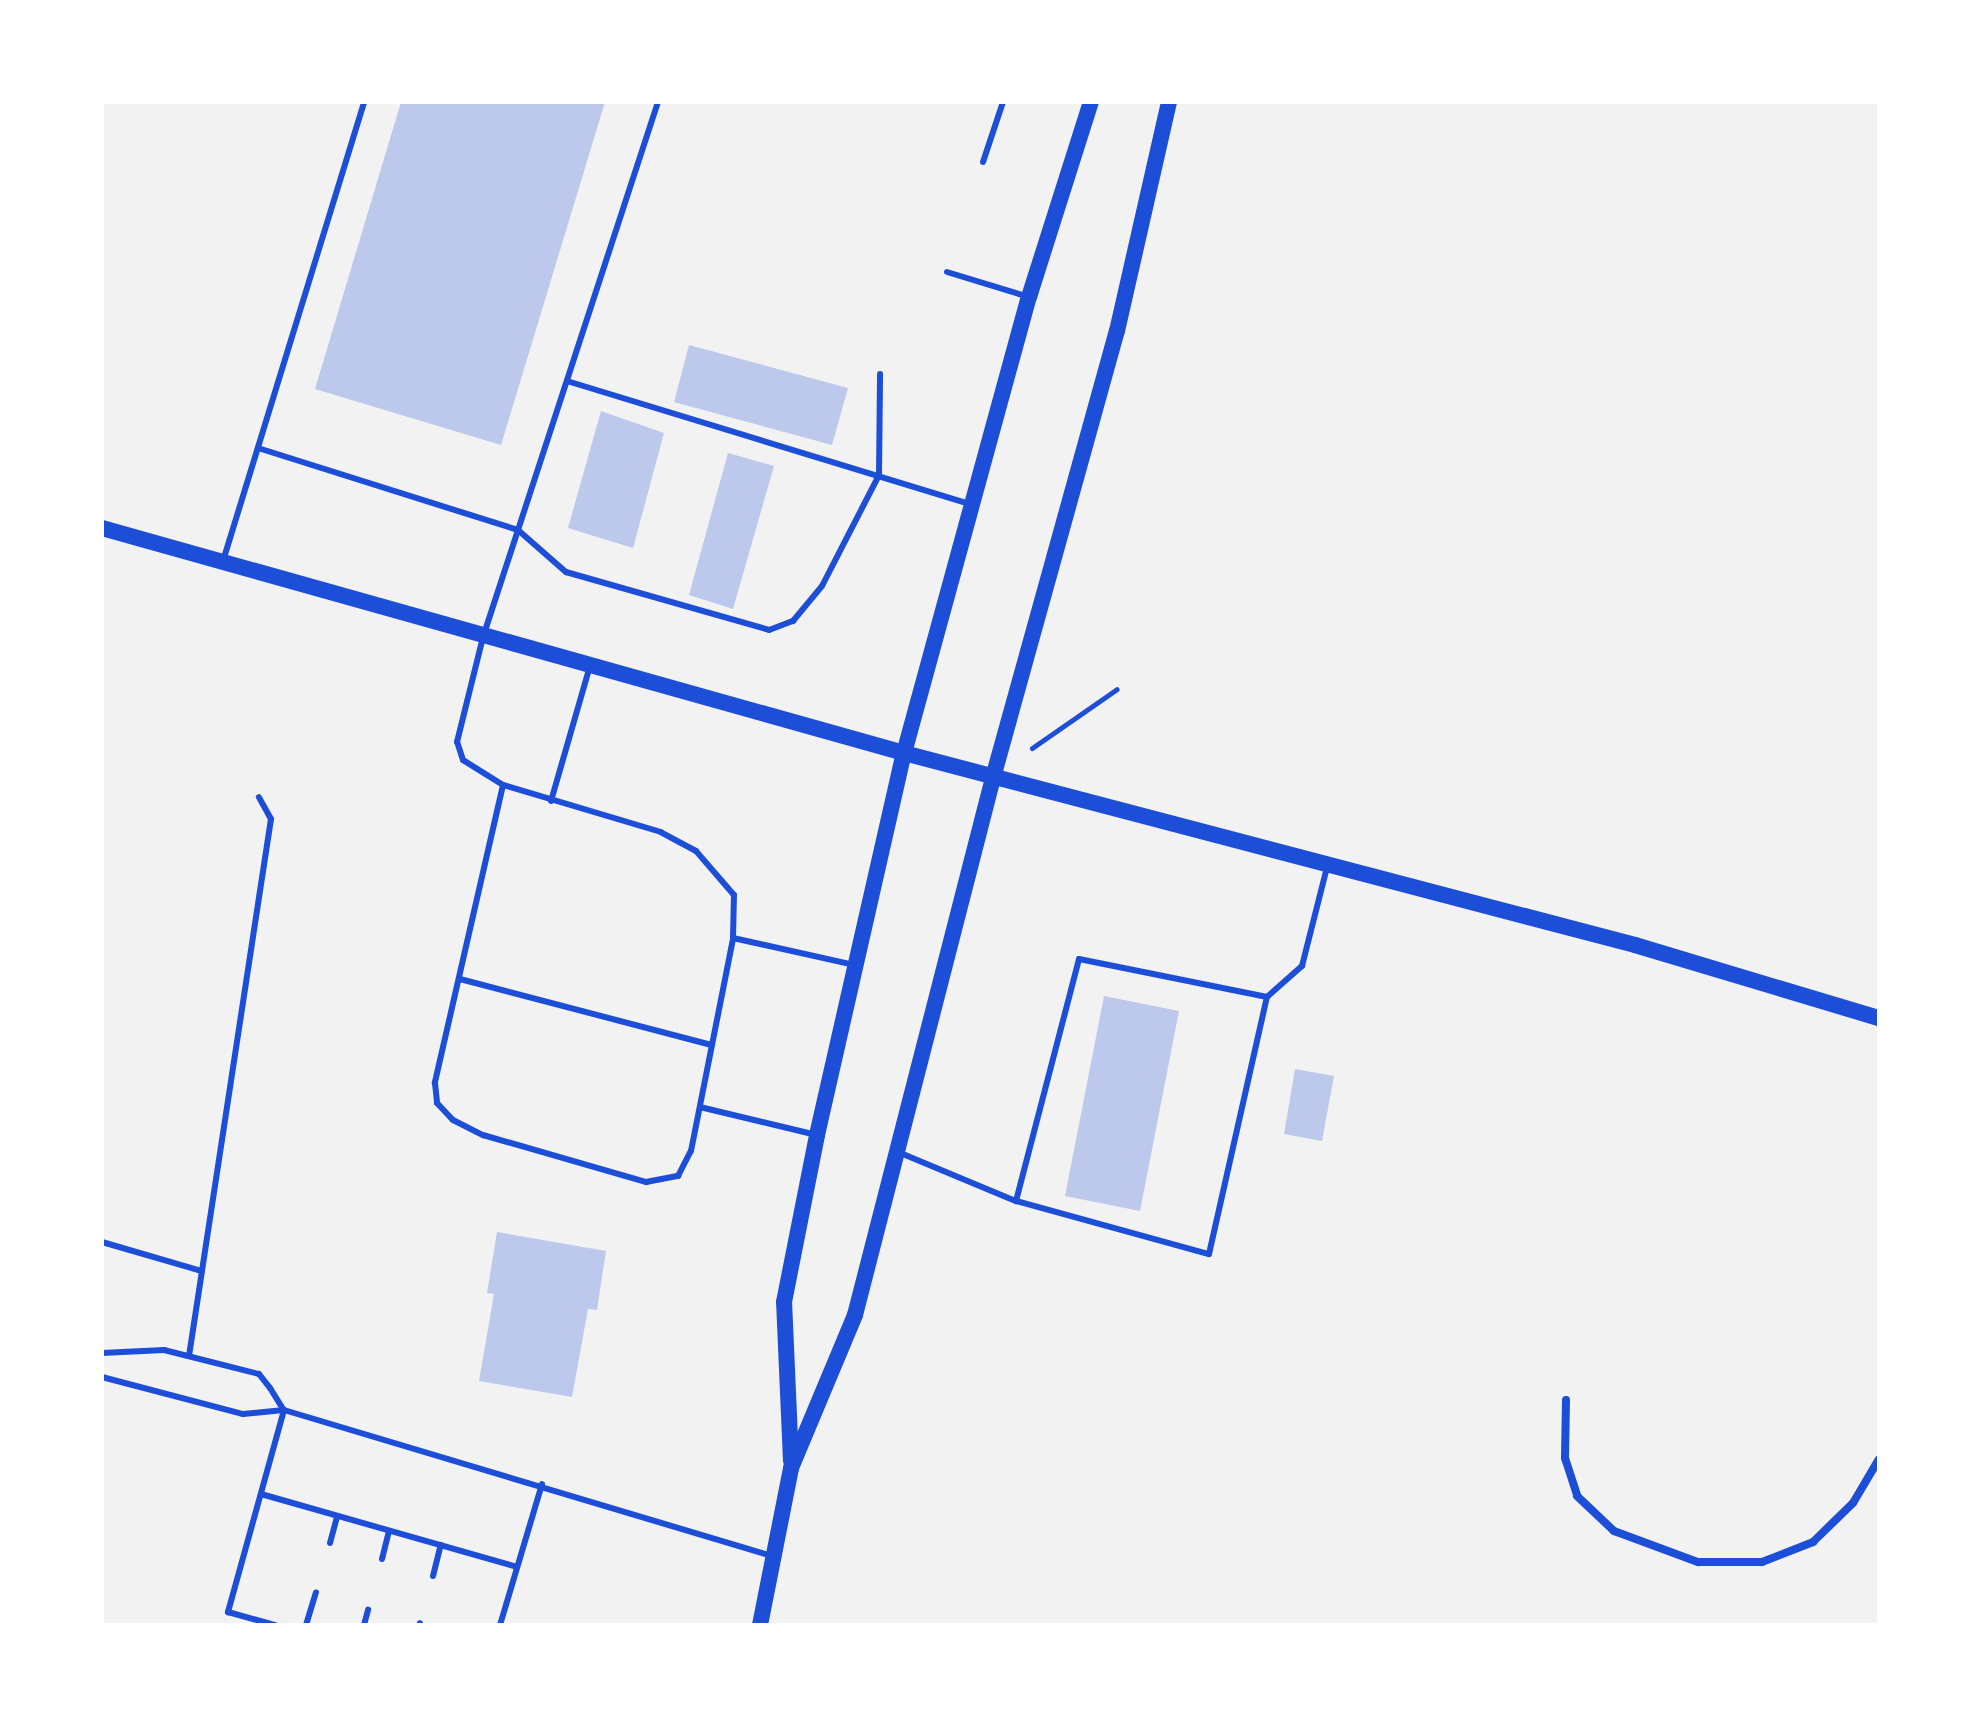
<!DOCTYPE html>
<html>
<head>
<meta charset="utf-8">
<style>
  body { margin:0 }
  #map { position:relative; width:1981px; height:1727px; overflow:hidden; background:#f2f2f2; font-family:Figtree,sans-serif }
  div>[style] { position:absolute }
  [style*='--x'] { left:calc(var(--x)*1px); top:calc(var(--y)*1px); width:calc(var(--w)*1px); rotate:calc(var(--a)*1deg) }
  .building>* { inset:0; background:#bdc9ec }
  .path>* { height:5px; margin:-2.5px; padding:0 2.5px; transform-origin:2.5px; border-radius:2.5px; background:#1d4ed8 }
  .service>* { height:6px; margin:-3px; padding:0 3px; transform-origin:3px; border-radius:3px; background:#1d4ed8 }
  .minor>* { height:8px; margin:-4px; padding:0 4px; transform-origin:4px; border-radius:4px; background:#1d4ed8 }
  .secondary>* { height:16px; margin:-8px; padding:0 8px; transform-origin:8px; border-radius:8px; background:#1d4ed8 }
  span { translate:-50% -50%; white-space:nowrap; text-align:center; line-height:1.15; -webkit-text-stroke:6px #fff; paint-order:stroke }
  .frame { position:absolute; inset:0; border:104px solid #fff; pointer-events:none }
</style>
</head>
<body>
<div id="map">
  <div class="building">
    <div style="clip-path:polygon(401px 102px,605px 102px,501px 445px,315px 389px)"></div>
    <div style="clip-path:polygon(689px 345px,848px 388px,832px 445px,674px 402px)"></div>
    <div style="clip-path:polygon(601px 411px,664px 433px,633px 548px,568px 528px)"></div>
    <div style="clip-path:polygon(728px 453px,774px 466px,733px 609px,689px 595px)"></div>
    <div style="clip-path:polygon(1104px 996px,1179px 1011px,1140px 1211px,1065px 1196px)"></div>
    <div style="clip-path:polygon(1295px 1069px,1334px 1076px,1322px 1141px,1284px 1134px)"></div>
    <div style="clip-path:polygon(497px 1232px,606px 1251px,597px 1310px,588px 1309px,572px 1397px,479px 1381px,494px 1294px,487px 1293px)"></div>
  </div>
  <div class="path">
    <div style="--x:1032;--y:748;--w:103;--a:-34.8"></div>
  </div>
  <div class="service">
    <div style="--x:983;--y:162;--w:63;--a:-71.6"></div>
    <div style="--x:947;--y:272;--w:86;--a:17"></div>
    <div style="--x:567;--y:381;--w:424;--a:17"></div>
    <div style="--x:258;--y:448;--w:273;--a:17.5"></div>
    <div style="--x:518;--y:530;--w:64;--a:41.2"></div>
    <div style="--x:566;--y:572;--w:211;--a:15.9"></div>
    <div style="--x:769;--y:630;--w:26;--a:-21"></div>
    <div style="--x:793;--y:621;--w:45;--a:-50.4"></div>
    <div style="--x:822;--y:586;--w:125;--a:-62.8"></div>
    <div style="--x:879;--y:475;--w:101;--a:-89.4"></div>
    <div style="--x:223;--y:561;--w:480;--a:-72.9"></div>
    <div style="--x:503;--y:785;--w:306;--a:102.9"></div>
    <div style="--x:435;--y:1083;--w:20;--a:84"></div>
    <div style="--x:437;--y:1103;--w:23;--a:47"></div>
    <div style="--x:453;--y:1120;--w:34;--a:27"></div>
    <div style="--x:483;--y:1135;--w:170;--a:16.1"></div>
    <div style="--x:646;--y:1182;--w:33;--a:-11"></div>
    <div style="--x:678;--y:1176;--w:28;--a:-63"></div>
    <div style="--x:691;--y:1151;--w:217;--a:-78.8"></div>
    <div style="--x:733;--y:938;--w:43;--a:-88.7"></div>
    <div style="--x:734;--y:895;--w:58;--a:-130.8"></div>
    <div style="--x:696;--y:851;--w:40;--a:-152"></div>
    <div style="--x:661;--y:832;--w:165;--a:-163.4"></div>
    <div style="--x:503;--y:785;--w:47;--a:-148"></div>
    <div style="--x:463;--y:760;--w:19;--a:-108"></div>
    <div style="--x:457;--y:742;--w:108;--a:-76.1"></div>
    <div style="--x:483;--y:637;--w:563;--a:-71.89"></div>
    <div style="--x:551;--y:801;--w:141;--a:-73.9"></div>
    <div style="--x:733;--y:938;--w:125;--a:12.5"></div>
    <div style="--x:460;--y:979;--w:260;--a:14.7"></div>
    <div style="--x:700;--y:1107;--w:120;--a:13.5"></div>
    <div style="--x:898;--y:1152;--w:128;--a:22.6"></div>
    <div style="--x:1016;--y:1201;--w:200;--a:15.4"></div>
    <div style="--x:1209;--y:1254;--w:263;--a:-77.3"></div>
    <div style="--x:1267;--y:997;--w:47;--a:-41.5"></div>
    <div style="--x:1302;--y:966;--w:102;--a:-75.8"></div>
    <div style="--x:1016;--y:1201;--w:250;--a:-75.4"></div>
    <div style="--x:1079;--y:959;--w:192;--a:11.4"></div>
    <div style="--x:102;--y:1242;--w:104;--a:16.2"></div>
    <div style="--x:102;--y:1353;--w:62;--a:-2.8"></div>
    <div style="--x:164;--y:1350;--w:98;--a:14.2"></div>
    <div style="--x:259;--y:1374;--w:18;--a:52"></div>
    <div style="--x:270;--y:1388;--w:26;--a:58"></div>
    <div style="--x:284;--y:1410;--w:210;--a:105.5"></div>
    <div style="--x:228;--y:1612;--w:49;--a:15.5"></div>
    <div style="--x:189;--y:1356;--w:543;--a:-81.32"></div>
    <div style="--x:271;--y:819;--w:25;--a:-119"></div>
    <div style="--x:102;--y:1377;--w:146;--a:14.7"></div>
    <div style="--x:243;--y:1414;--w:41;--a:-5.6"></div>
    <div style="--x:284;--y:1410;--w:509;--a:16.66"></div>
    <div style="--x:261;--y:1494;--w:266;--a:15.9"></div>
    <div style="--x:330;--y:1543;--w:28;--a:-75"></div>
    <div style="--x:382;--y:1559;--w:29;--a:-76"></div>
    <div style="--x:433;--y:1576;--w:32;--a:-76"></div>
    <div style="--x:306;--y:1625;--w:34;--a:-73"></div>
    <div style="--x:364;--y:1625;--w:16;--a:-75"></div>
    <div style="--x:419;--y:1625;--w:2;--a:-63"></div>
    <div style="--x:500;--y:1625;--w:147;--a:-73.4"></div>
  </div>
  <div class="minor">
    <div style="--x:1566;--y:1400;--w:58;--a:91"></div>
    <div style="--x:1565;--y:1458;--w:40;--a:72"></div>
    <div style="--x:1577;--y:1496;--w:51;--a:43.4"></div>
    <div style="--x:1614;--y:1531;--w:90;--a:20.3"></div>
    <div style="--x:1698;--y:1562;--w:64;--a:0"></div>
    <div style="--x:1762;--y:1562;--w:55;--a:-21.4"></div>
    <div style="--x:1813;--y:1542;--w:56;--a:-44.3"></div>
    <div style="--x:1853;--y:1503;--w:51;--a:-59.4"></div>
  </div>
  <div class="secondary">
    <div style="--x:102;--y:528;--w:833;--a:15.67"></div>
    <div style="--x:904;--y:753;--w:756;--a:14.72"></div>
    <div style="--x:1635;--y:945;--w:255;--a:16.7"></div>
    <div style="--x:791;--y:1461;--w:159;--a:-92.5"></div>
    <div style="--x:784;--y:1302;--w:170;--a:-78.8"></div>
    <div style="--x:817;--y:1135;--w:392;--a:-77.2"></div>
    <div style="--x:904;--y:753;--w:473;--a:-74.7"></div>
    <div style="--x:1029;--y:297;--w:205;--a:-72.4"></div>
    <div style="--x:760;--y:1625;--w:160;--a:-78.8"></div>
    <div style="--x:791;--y:1468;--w:166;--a:-67.3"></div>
    <div style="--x:855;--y:1315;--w:559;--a:-75.59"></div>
    <div style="--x:994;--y:774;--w:460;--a:-74.5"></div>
    <div style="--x:1117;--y:331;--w:235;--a:-77.2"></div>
  </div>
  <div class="frame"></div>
</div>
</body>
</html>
